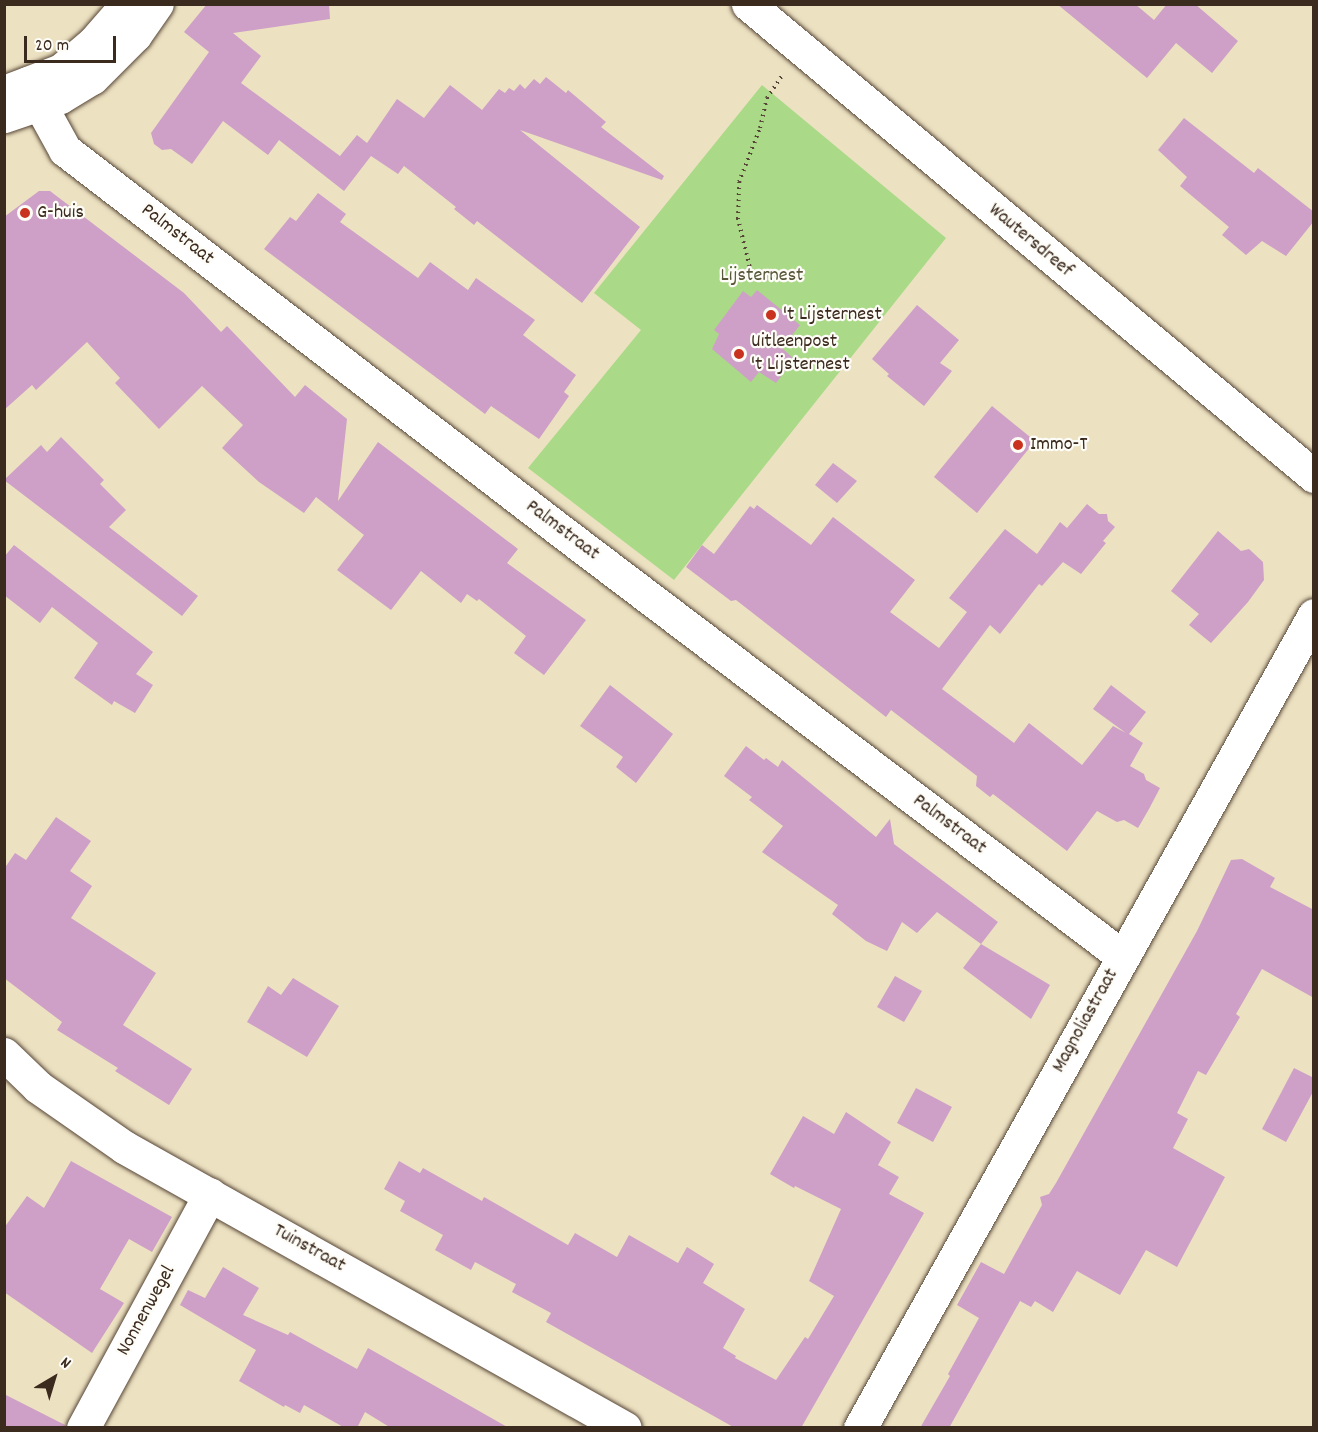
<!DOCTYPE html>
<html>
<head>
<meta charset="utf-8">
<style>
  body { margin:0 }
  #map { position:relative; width:1318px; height:1432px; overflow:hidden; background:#ece1c1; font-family:Dekko,sans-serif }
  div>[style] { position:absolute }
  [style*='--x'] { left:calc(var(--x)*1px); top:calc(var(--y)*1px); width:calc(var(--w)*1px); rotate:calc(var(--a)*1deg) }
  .green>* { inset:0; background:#aada88 }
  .building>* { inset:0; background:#cea0c7 }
  .path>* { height:4px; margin-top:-2px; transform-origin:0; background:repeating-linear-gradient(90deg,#564536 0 1.5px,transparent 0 6px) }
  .roads { filter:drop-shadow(0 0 2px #564536) drop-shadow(0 0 2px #564536) }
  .minor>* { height:33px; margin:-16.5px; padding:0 16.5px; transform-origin:16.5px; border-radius:16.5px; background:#fff }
  .tertiary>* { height:33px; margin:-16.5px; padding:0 16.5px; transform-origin:16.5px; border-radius:16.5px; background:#fff }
  .dots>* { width:16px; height:16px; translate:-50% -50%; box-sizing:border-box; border:3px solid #fdfcf7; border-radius:50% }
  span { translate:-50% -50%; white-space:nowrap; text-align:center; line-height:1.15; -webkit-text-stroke:4.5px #fdfcf7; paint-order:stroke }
  .poi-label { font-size:20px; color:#3b2a1e }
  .left { translate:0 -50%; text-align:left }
  .street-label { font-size:20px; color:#3b2a1e }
  .park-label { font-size:20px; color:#575638 }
  .frame { position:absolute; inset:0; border:6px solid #3b2a1e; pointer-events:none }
  .north { position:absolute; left:24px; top:1348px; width:60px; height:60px; -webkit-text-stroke:4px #fdfcf7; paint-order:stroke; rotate:38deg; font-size:16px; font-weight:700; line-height:24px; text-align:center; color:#3b2a1e }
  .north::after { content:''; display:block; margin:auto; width:21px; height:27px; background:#3b2a1e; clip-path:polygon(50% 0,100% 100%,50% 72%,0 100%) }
  .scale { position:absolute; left:24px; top:36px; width:92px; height:27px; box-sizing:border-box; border:3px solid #3b2a1e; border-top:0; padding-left:8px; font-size:18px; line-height:21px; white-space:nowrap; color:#3b2a1e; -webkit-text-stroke:4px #fdfcf7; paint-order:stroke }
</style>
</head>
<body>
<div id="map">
  <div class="green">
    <div style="clip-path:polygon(762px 85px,946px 238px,674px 580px,528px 468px,641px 330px,594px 293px)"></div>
  </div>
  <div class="building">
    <div style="clip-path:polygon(207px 4px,329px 4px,330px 19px,233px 33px,261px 56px,241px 83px,340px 156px,357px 135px,367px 143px,397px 99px,424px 118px,450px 85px,482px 110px,499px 89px,505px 93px,509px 88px,514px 91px,520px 84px,525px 89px,534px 79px,540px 84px,546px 77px,566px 93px,568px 90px,606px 122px,601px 127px,664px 176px,662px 180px,520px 130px,640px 227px,582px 303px,477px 221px,474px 225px,454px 209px,456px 207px,404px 166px,398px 174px,371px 156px,344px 191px,279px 140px,268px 155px,223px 121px,192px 164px,171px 149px,162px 150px,154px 144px,151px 133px,209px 52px,184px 32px)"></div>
    <div style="clip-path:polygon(1057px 4px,1135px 4px,1154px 20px,1167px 4px,1195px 4px,1238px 41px,1212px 73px,1176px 43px,1147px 78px)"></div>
    <div style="clip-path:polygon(1184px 118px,1254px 173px,1258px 168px,1314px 212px,1314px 221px,1286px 256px,1262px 241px,1246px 255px,1222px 235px,1229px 227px,1180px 186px,1187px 177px,1158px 150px)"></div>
    <div style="clip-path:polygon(39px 191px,50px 191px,184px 293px,221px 332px,227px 326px,295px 397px,305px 385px,347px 419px,338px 501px,378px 442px,518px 549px,507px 563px,586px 620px,544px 675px,514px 653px,526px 636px,479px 599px,477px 601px,467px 594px,461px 603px,421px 571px,391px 610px,337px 570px,364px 535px,316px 497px,304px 513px,259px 482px,222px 448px,243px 425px,202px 386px,159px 429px,115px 383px,120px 378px,87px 342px,36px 390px,32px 385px,4px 410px,4px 217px)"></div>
    <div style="clip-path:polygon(318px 193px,346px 214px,340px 222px,418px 278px,430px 262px,468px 290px,476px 278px,535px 320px,523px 335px,576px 375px,564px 392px,569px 396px,539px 439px,491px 406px,485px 414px,264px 249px,290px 217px,296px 221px)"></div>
    <div style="clip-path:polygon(757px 290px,800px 325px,782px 348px,794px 359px,776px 383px,759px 372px,751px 382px,712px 349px,719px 334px,714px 330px,743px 291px,751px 297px)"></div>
    <div style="clip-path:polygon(917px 305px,959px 340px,940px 363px,952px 371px,924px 406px,887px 376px,889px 374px,872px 359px)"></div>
    <div style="clip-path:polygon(992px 406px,1035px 441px,977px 513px,934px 477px)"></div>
    <div style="clip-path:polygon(61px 437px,104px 480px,100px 484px,126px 510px,109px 527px,198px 596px,182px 616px,4px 480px,41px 445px,47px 452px)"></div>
    <div style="clip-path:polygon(833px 463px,857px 481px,837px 503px,815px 485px)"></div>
    <div style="clip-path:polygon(1087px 504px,1099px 514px,1107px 514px,1108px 521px,1115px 527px,1103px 541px,1106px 543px,1081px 574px,1063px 562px,1042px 586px,1039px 584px,1000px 634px,990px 625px,942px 689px,1014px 743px,1029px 723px,1082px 765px,1113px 726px,1126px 733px,1093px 709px,1111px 685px,1146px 712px,1129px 734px,1143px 743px,1130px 766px,1144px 774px,1146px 780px,1160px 788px,1149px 809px,1138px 828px,1124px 820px,1117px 822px,1097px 811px,1067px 851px,993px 794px,990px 797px,976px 786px,977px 776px,891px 710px,886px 717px,736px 600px,731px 601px,686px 567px,702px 545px,714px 554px,750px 506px,754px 509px,757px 505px,811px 545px,833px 517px,915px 580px,890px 612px,939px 648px,967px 612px,949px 598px,1005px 529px,1037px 554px,1060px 522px,1067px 528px)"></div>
    <div style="clip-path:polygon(1218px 531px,1241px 551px,1249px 549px,1263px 562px,1264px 580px,1248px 602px,1211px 643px,1189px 625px,1199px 614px,1171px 591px)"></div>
    <div style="clip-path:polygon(14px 545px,153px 652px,136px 674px,153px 685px,135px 713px,114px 701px,112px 705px,74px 678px,98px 643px,52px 607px,40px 623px,4px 595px,4px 557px)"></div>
    <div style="clip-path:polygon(610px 685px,673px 734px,636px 783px,616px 767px,623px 757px,580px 726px)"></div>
    <div style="clip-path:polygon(746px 746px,764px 760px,766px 758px,778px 767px,782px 760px,876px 837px,890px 819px,894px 844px,998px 922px,981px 944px,937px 912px,917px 933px,902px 922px,887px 951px,866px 941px,832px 914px,838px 905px,762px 852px,783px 826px,749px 800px,752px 797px,724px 776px)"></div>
    <div style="clip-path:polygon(56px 817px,91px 841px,70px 871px,92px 886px,71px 918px,156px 973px,123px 1025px,192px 1069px,169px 1105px,115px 1071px,118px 1068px,57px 1030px,62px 1022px,4px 978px,4px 869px,15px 853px,26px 860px)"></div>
    <div style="clip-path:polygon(1242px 859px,1275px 878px,1270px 887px,1314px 910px,1314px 998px,1262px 969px,1236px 1014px,1240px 1017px,1206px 1075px,1198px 1071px,1177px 1113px,1188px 1119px,1173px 1148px,1225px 1177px,1177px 1267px,1146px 1250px,1120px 1295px,1077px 1271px,1053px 1312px,1035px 1301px,1031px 1307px,1020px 1301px,949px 1428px,920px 1428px,950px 1376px,948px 1374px,979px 1318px,957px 1305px,981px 1262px,1004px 1274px,1042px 1205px,1040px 1197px,1049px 1194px,1056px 1183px,1197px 931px,1231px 860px)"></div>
    <div style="clip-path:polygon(981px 944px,1050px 985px,1031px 1019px,963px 968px)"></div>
    <div style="clip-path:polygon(895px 976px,922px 991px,904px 1022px,877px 1007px)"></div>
    <div style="clip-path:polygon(293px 978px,339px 1006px,307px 1057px,247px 1022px,268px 986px,281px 995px)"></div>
    <div style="clip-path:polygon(1294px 1068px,1314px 1078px,1314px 1090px,1286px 1142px,1262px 1129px)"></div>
    <div style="clip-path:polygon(916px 1088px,952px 1107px,933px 1142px,897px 1123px)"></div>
    <div style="clip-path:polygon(846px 1112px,891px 1142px,878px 1165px,899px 1177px,889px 1194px,924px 1213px,801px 1428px,735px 1428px,546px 1322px,551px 1313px,512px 1292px,516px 1284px,475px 1262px,471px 1270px,435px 1250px,443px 1235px,400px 1211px,405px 1201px,384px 1189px,399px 1161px,420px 1173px,423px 1168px,482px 1201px,484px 1197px,568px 1245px,575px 1233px,617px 1257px,629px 1235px,678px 1263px,687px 1247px,714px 1264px,703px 1283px,745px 1309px,723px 1348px,736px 1356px,735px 1358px,776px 1380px,805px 1337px,808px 1339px,834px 1296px,809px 1281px,841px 1209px,795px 1186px,794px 1188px,770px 1174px,803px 1116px,834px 1134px)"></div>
    <div style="clip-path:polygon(71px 1161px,172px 1217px,152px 1252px,129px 1239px,100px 1289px,124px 1303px,92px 1353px,4px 1292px,4px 1228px,27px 1196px,44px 1208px)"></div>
    <div style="clip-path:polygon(223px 1267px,259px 1288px,243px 1315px,288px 1335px,290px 1332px,357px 1369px,368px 1348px,509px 1428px,391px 1428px,365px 1412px,357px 1428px,345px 1428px,304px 1405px,300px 1413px,285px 1405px,284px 1407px,239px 1381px,256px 1350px,180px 1305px,188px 1290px,205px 1298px)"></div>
    <div style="clip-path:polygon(4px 1394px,65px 1425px,64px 1428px,4px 1428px)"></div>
  </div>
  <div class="path">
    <div style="--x:751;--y:272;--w:55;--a:-103.8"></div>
    <div style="--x:738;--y:219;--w:37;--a:-88"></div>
    <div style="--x:739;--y:182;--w:58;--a:-68.7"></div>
    <div style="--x:760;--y:128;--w:31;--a:-77"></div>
    <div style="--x:767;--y:98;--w:29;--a:-56"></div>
  </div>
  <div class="roads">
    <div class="minor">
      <div style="--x:748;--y:4;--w:737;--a:39.83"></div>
      <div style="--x:28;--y:83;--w:77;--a:61.1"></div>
      <div style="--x:65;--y:150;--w:625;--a:37.53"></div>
      <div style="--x:561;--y:531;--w:704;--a:37.15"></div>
      <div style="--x:4;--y:1054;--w:47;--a:44.1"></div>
      <div style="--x:38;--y:1087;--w:105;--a:34.9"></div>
      <div style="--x:124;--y:1147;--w:574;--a:29.29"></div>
      <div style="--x:83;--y:1428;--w:266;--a:-61.5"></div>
      <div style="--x:860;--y:1428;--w:931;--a:-60.82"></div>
    </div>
    <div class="tertiary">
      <div style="--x:4;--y:92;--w:61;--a:-21.1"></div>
      <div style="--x:61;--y:70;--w:42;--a:-40.2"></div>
      <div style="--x:93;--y:43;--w:52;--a:-48.9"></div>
      <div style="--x:4;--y:116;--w:59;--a:-18.7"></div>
      <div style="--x:60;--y:97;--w:37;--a:-31"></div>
      <div style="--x:92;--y:78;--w:61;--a:-45"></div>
      <div style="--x:135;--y:35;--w:38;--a:-55"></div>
    </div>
  </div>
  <div class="dots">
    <div style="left:25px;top:213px;background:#c8321e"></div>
    <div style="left:771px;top:315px;background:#c8321e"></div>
    <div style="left:739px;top:354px;background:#c8321e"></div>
    <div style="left:1018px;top:445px;background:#c8321e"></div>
  </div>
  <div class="poi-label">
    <span class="left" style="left:37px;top:213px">G-huis</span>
    <span class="left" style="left:783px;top:315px">'t Lijsternest</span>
    <span class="left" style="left:751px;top:354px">Uitleenpost<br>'t Lijsternest</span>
    <span class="left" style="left:1030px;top:445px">Immo-T</span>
  </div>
  <div class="street-label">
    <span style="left:177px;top:235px;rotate:38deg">Palmstraat</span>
    <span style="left:1030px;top:241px;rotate:40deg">Wautersdreef</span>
    <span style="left:562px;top:531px;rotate:37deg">Palmstraat</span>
    <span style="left:949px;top:825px;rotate:37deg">Palmstraat</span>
    <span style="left:1086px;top:1021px;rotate:-61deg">Magnoliastraat</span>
    <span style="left:309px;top:1249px;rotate:29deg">Tuinstraat</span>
    <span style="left:147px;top:1311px;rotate:-61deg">Nonnenwegel</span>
  </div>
  <div class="park-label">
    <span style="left:762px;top:276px">Lijsternest</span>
  </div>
  <div class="frame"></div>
  <div class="north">N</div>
  <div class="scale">20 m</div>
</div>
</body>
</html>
